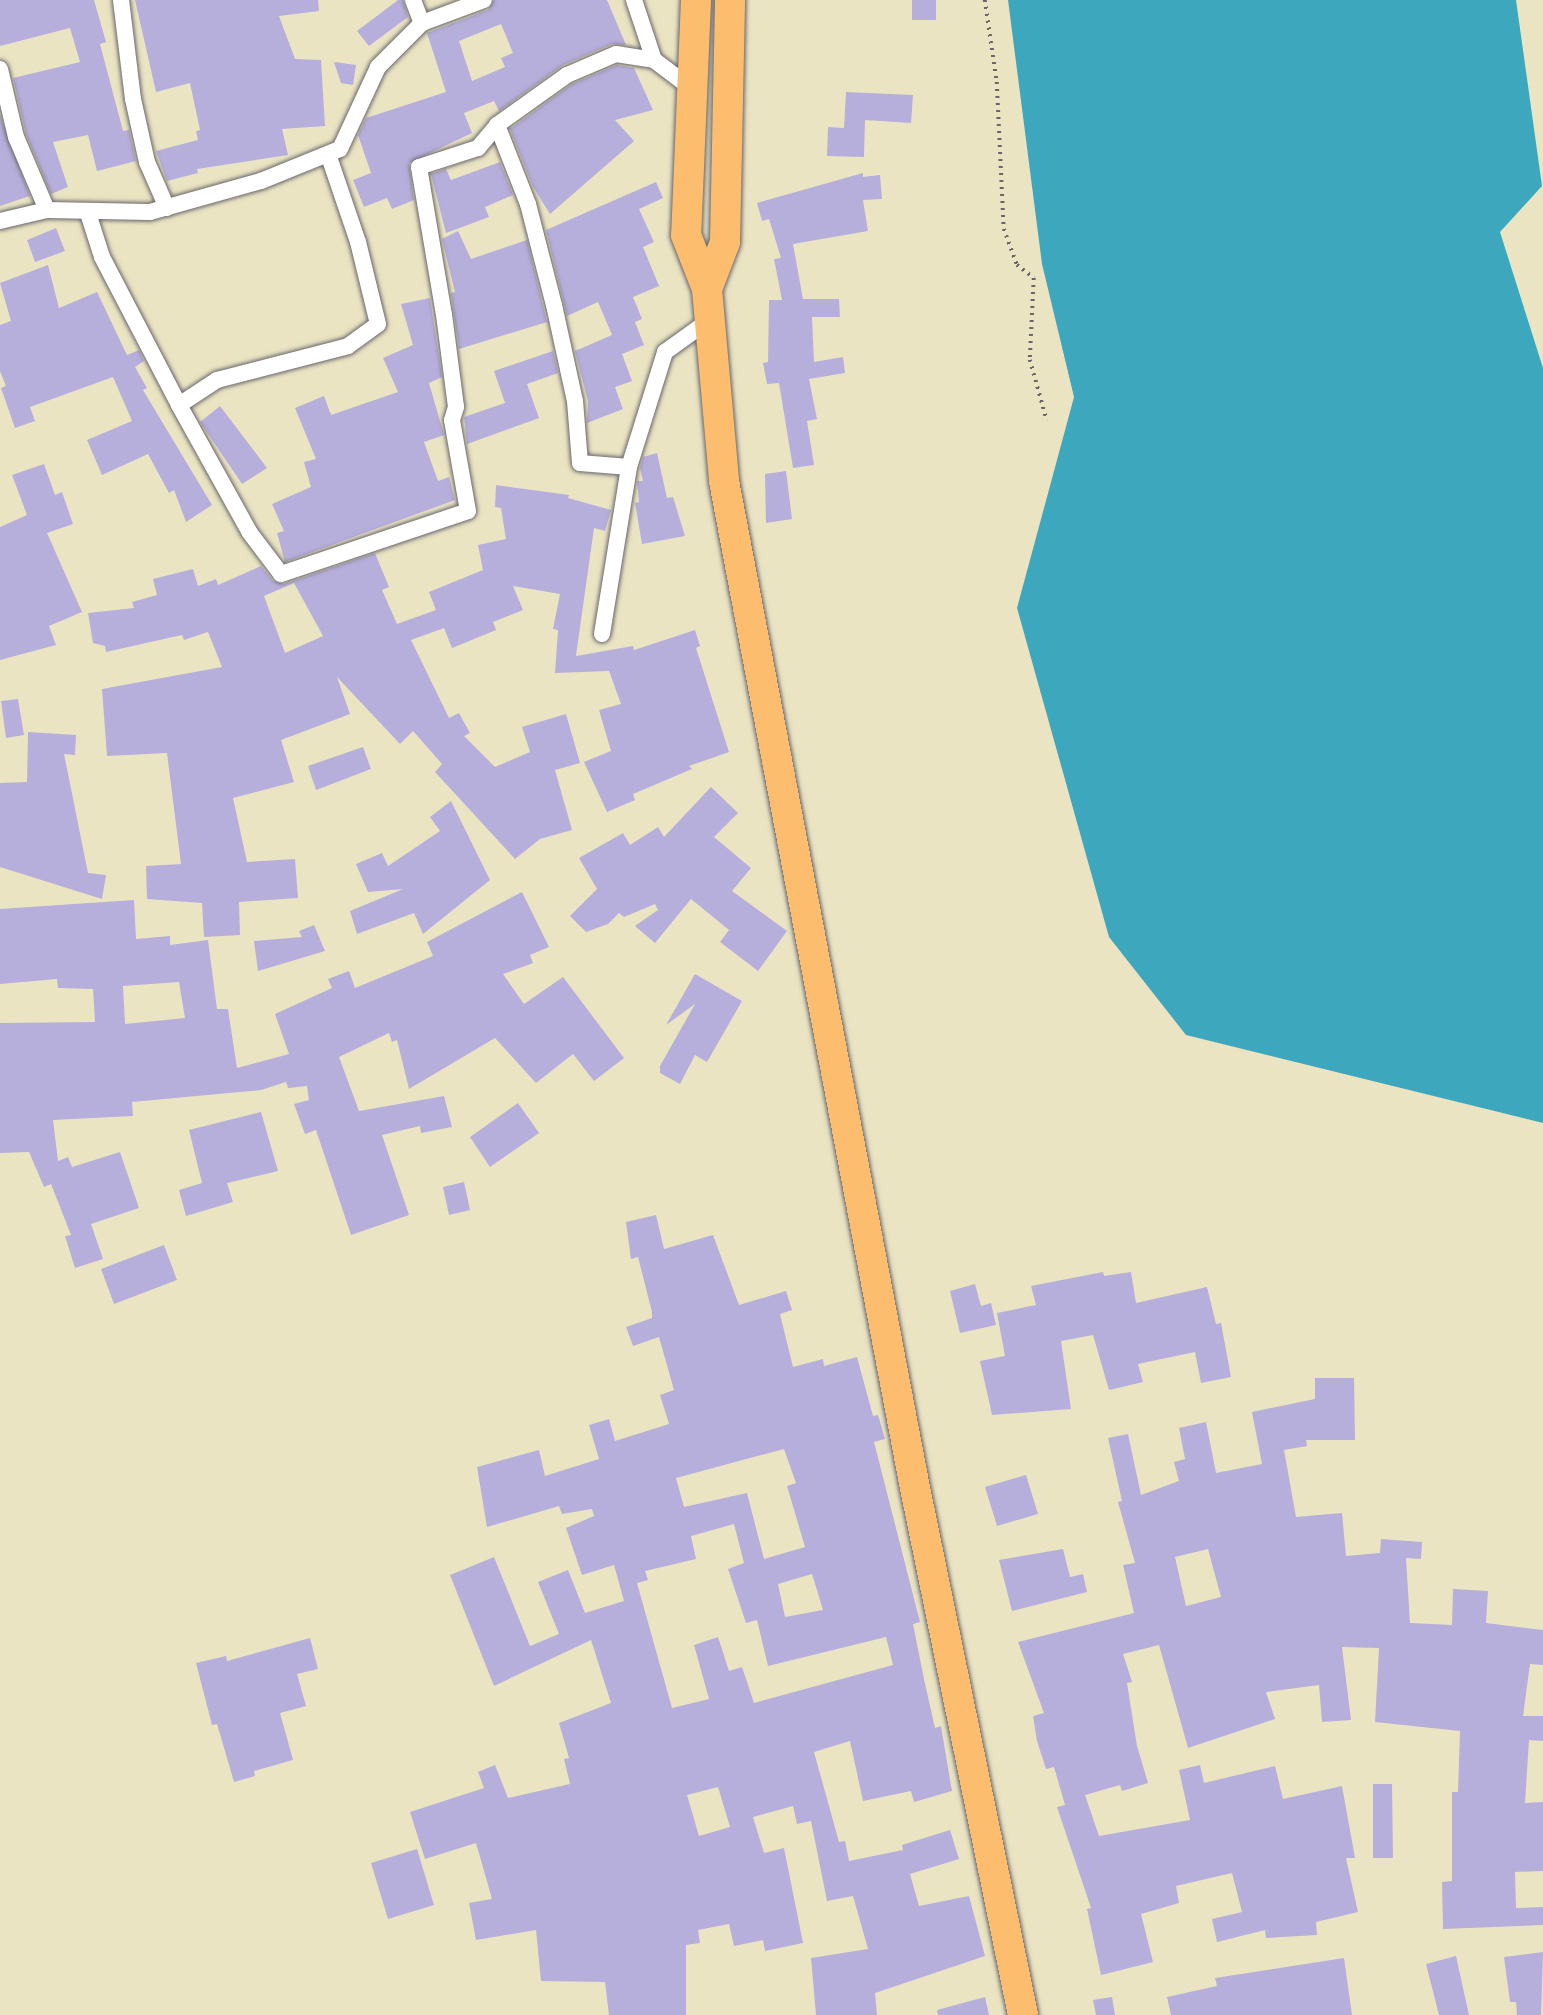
<!DOCTYPE html>
<html>
<head>
<meta charset="utf-8">
<style>
  body { margin:0 }
  #map { position:relative; width:1543px; height:2015px; overflow:hidden; background:#ebe4c3; font-family:Pangolin,sans-serif }
  div>[style] { position:absolute }
  [style*='--x'] { left:calc(var(--x)*1px); top:calc(var(--y)*1px); width:calc(var(--w)*1px); rotate:calc(var(--a)*1deg) }
  .water>* { inset:0; background:#3da8bd }
  .building>* { inset:0; background:#b7afdb }
  .path>* { height:3.5px; margin-top:-1.75px; transform-origin:0; background:repeating-linear-gradient(90deg,#68666b 0 2px,transparent 0 7px) }
  .roads { filter:drop-shadow(0 0 2px #68666b) drop-shadow(0 0 2px #68666b) }
  .street>* { height:16px; margin:-8px; padding:0 8px; transform-origin:8px; border-radius:8px; background:#fff }
  .highway>* { height:30px; margin:-15px; padding:0 15px; transform-origin:15px; border-radius:15px; background:#fcbd6e }
  span { translate:-50% -50%; white-space:nowrap; text-align:center; line-height:1.15; -webkit-text-stroke:5px #fbf7ec; paint-order:stroke }
</style>
</head>
<body>
<div id="map">
  <div class="water">
    <div style="clip-path:polygon(1008px 0,1516px 0,1542px 186px,1500px 232px,1543px 368px,1543px 1123px,1186px 1035px,1109px 937px,1017px 608px,1074px 397px,1042px 264px)"></div>
  </div>
  <div class="building">
    <div style="clip-path:polygon(0 0,94px 0,106px 42px,100px 44px,123px 131px,129px 130px,136px 161px,97px 171px,88px 135px,53px 142px,68px 187px,51px 194px,26px 134px,13px 78px,80px 62px,70px 28px,0 46px)"></div>
    <div style="clip-path:polygon(135px 0,318px 0,319px 11px,279px 16px,295px 59px,321px 60px,325px 126px,282px 129px,288px 155px,197px 169px,198px 173px,167px 181px,156px 151px,198px 140px,196px 131px,200px 130px,190px 83px,156px 92px)"></div>
    <div style="clip-path:polygon(398px 0,403px 0,408px 17px,369px 46px,357px 31px)"></div>
    <div style="clip-path:polygon(evenodd,494px 0,607px 0,626px 45px,612px 44px,563px 65px,499px 111px,494px 101px,464px 113px,472px 133px,409px 163px,414px 200px,392px 209px,387px 198px,364px 207px,353px 180px,371px 173px,358px 135px,366px 118px,446px 92px,427px 33px,488px 10px,494px 0,501px 24px,513px 53px,501px 58px,505px 67px,472px 81px,459px 41px,501px 24px)"></div>
    <div style="clip-path:polygon(912px 0,936px 0,936px 20px,912px 20px)"></div>
    <div style="clip-path:polygon(334px 62px,356px 65px,353px 85px,341px 83px)"></div>
    <div style="clip-path:polygon(617px 65px,634px 68px,653px 110px,615px 120px,634px 141px,550px 214px,533px 187px,510px 129px,572px 84px)"></div>
    <div style="clip-path:polygon(846px 92px,913px 95px,911px 123px,865px 120px,864px 157px,827px 156px,828px 127px,844px 128px)"></div>
    <div style="clip-path:polygon(0 115px,30px 196px,0 206px)"></div>
    <div style="clip-path:polygon(500px 162px,513px 195px,485px 207px,489px 217px,446px 233px,431px 174px,446px 169px,451px 180px)"></div>
    <div style="clip-path:polygon(863px 173px,863px 177px,880px 175px,882px 199px,863px 200px,868px 231px,793px 244px,803px 299px,839px 299px,840px 317px,812px 317px,814px 362px,843px 357px,845px 373px,809px 379px,817px 419px,807px 421px,814px 465px,793px 468px,779px 383px,767px 384px,763px 363px,768px 362px,769px 300px,782px 300px,774px 259px,781px 258px,769px 219px,762px 221px,757px 203px)"></div>
    <div style="clip-path:polygon(656px 182px,663px 198px,639px 209px,654px 242px,643px 247px,659px 286px,633px 297px,642px 319px,635px 322px,644px 345px,622px 354px,632px 381px,615px 387px,623px 409px,587px 423px,588px 401px,575px 351px,612px 335px,598px 302px,567px 316px,546px 230px)"></div>
    <div style="clip-path:polygon(56px 228px,65px 251px,35px 262px,27px 240px)"></div>
    <div style="clip-path:polygon(458px 231px,471px 259px,527px 240px,547px 322px,459px 349px,451px 293px,455px 292px,442px 239px)"></div>
    <div style="clip-path:polygon(48px 265px,59px 308px,97px 292px,127px 355px,139px 350px,144px 361px,135px 367px,147px 388px,143px 390px,212px 505px,186px 522px,174px 490px,169px 493px,148px 454px,102px 475px,87px 440px,132px 421px,113px 377px,30px 407px,35px 421px,15px 428px,1px 388px,6px 386px,0 371px,0 325px,11px 321px,0 283px)"></div>
    <div style="clip-path:polygon(430px 298px,442px 377px,429px 383px,444px 435px,424px 442px,438px 481px,449px 477px,455px 500px,285px 562px,277px 533px,284px 531px,272px 504px,311px 487px,304px 462px,316px 459px,295px 408px,324px 396px,331px 415px,398px 392px,383px 358px,413px 345px,401px 304px)"></div>
    <div style="clip-path:polygon(553px 351px,558px 373px,527px 384px,539px 418px,467px 444px,464px 417px,505px 403px,494px 371px)"></div>
    <div style="clip-path:polygon(220px 406px,267px 468px,242px 484px,200px 422px)"></div>
    <div style="clip-path:polygon(657px 453px,667px 498px,673px 497px,685px 536px,642px 544px,635px 503px,639px 502px,637px 481px,643px 481px,640px 468px,643px 457px)"></div>
    <div style="clip-path:polygon(44px 464px,55px 495px,62px 492px,73px 524px,47px 533px,82px 612px,49px 626px,56px 645px,0 660px,0 527px,27px 515px,12px 475px)"></div>
    <div style="clip-path:polygon(786px 471px,792px 519px,766px 523px,765px 474px)"></div>
    <div style="clip-path:polygon(evenodd,496px 485px,569px 495px,568px 498px,611px 510px,605px 531px,594px 528px,576px 656px,633px 646px,634px 650px,695px 630px,700px 646px,696px 648px,729px 752px,689px 766px,692px 769px,633px 794px,635px 800px,607px 812px,584px 762px,611px 751px,599px 710px,621px 704px,609px 671px,555px 673px,558px 630px,553px 629px,560px 594px,513px 586px,523px 610px,493px 622px,496px 630px,452px 648px,444px 628px,411px 640px,449px 718px,459px 713px,470px 733px,464px 736px,495px 767px,530px 752px,522px 727px,566px 714px,580px 763px,555px 770px,572px 830px,540px 839px,515px 859px,435px 772px,442px 764px,413px 731px,400px 744px,337px 677px,350px 714px,281px 740px,294px 782px,233px 798px,247px 862px,295px 859px,298px 898px,239px 902px,240px 935px,204px 937px,202px 903px,147px 899px,146px 866px,181px 864px,167px 753px,107px 756px,102px 689px,222px 667px,208px 632px,184px 640px,182px 635px,106px 652px,105px 646px,93px 643px,88px 613px,134px 608px,132px 602px,157px 595px,153px 579px,193px 569px,198px 586px,216px 579px,218px 585px,261px 566px,273px 581px,284px 584px,375px 553px,389px 587px,382px 590px,397px 624px,436px 610px,429px 592px,483px 570px,478px 545px,506px 539px,501px 508px,495px 507px,496px 485px,294px 583px,323px 636px,285px 653px,264px 596px,294px 583px)"></div>
    <div style="clip-path:polygon(18px 699px,24px 735px,6px 738px,1px 701px)"></div>
    <div style="clip-path:polygon(28px 732px,76px 735px,75px 755px,64px 754px,88px 873px,106px 875px,102px 899px,0 867px,0 783px,27px 782px)"></div>
    <div style="clip-path:polygon(363px 747px,371px 769px,316px 790px,308px 766px)"></div>
    <div style="clip-path:polygon(711px 787px,738px 813px,714px 837px,751px 868px,732px 891px,787px 931px,758px 971px,720px 942px,729px 930px,691px 899px,655px 943px,635px 926px,658px 910px,655px 904px,624px 917px,619px 913px,608px 924px,586px 932px,570px 916px,597px 889px,579px 858px,623px 833px,630px 845px,658px 827px,664px 837px)"></div>
    <div style="clip-path:polygon(451px 801px,490px 880px,423px 934px,414px 913px,357px 934px,350px 911px,403px 889px,368px 892px,356px 864px,382px 853px,388px 866px,440px 831px,430px 817px)"></div>
    <div style="clip-path:polygon(evenodd,522px 892px,549px 947px,530px 955px,533px 963px,503px 974px,524px 1004px,563px 977px,624px 1058px,594px 1081px,573px 1054px,536px 1083px,495px 1038px,409px 1089px,397px 1040px,392px 1042px,389px 1033px,339px 1057px,359px 1111px,444px 1096px,452px 1127px,421px 1133px,420px 1126px,382px 1135px,409px 1215px,351px 1235px,316px 1130px,305px 1134px,294px 1104px,309px 1100px,307px 1086px,288px 1088px,286px 1082px,261px 1090px,132px 1102px,133px 1116px,53px 1120px,58px 1161px,68px 1157px,72px 1167px,120px 1152px,139px 1208px,91px 1224px,103px 1259px,75px 1268px,65px 1236px,71px 1235px,51px 1184px,44px 1187px,29px 1152px,0 1153px,0 1023px,95px 1022px,93px 989px,58px 988px,57px 979px,0 984px,0 909px,134px 900px,136px 939px,170px 936px,170px 945px,208px 940px,217px 1009px,228px 1009px,237px 1068px,289px 1054px,275px 1014px,332px 988px,328px 979px,349px 971px,355px 988px,433px 956px,427px 942px,522px 892px,179px 982px,185px 1018px,125px 1024px,123px 986px,179px 982px)"></div>
    <div style="clip-path:polygon(314px 925px,325px 951px,258px 971px,254px 941px,302px 937px,299px 931px)"></div>
    <div style="clip-path:polygon(695px 974px,742px 1001px,707px 1062px,695px 1055px,680px 1084px,660px 1073px,660px 1066px,695px 1004px,666px 1025px)"></div>
    <div style="clip-path:polygon(518px 1103px,539px 1133px,490px 1167px,470px 1137px)"></div>
    <div style="clip-path:polygon(261px 1112px,278px 1171px,227px 1183px,233px 1202px,186px 1216px,179px 1190px,202px 1183px,189px 1130px)"></div>
    <div style="clip-path:polygon(464px 1182px,470px 1210px,449px 1215px,443px 1187px)"></div>
    <div style="clip-path:polygon(evenodd,656px 1215px,664px 1249px,713px 1235px,739px 1305px,786px 1291px,792px 1310px,780px 1314px,793px 1367px,823px 1359px,824px 1366px,857px 1357px,873px 1416px,878px 1415px,885px 1439px,874px 1442px,920px 1622px,913px 1624px,924px 1679px,935px 1728px,941px 1726px,952px 1791px,914px 1802px,911px 1791px,863px 1801px,850px 1741px,814px 1752px,839px 1842px,845px 1841px,849px 1861px,903px 1850px,902px 1845px,950px 1830px,959px 1859px,910px 1874px,919px 1906px,969px 1896px,985px 1956px,875px 1993px,877px 2015px,816px 2015px,811px 1958px,868px 1949px,853px 1896px,827px 1901px,811px 1821px,797px 1824px,793px 1806px,753px 1817px,764px 1853px,784px 1848px,803px 1943px,765px 1951px,763px 1940px,734px 1946px,729px 1924px,698px 1930px,700px 1943px,686px 1945px,686px 2015px,609px 2015px,605px 1982px,541px 1981px,536px 1930px,476px 1940px,469px 1903px,492px 1899px,476px 1843px,425px 1859px,410px 1812px,484px 1788px,478px 1772px,495px 1765px,508px 1798px,570px 1784px,564px 1759px,569px 1758px,559px 1723px,611px 1703px,591px 1640px,494px 1686px,450px 1575px,494px 1557px,530px 1646px,559px 1634px,538px 1582px,568px 1570px,585px 1613px,624px 1601px,614px 1565px,582px 1575px,566px 1528px,594px 1516px,592px 1509px,562px 1514px,559px 1506px,487px 1527px,477px 1467px,539px 1450px,545px 1476px,599px 1459px,589px 1425px,609px 1419px,615px 1441px,669px 1424px,660px 1395px,674px 1390px,659px 1337px,633px 1346px,626px 1327px,652px 1318px,652px 1312px,638px 1257px,631px 1259px,626px 1222px,656px 1215px,784px 1449px,796px 1483px,787px 1486px,805px 1547px,764px 1559px,747px 1493px,684px 1507px,676px 1478px,784px 1449px,656px 1215px,734px 1524px,744px 1563px,728px 1569px,746px 1623px,757px 1620px,768px 1666px,886px 1637px,893px 1665px,754px 1703px,742px 1667px,729px 1671px,718px 1637px,694px 1645px,709px 1699px,672px 1708px,637px 1583px,648px 1580px,645px 1571px,696px 1559px,691px 1536px,734px 1524px,656px 1215px,812px 1574px,823px 1610px,785px 1617px,778px 1584px,812px 1574px,656px 1215px,718px 1787px,730px 1827px,699px 1836px,687px 1795px,718px 1787px)"></div>
    <div style="clip-path:polygon(164px 1245px,177px 1280px,114px 1304px,101px 1269px)"></div>
    <div style="clip-path:polygon(1103px 1272px,1104px 1276px,1131px 1272px,1136px 1303px,1207px 1287px,1216px 1324px,1221px 1323px,1231px 1377px,1201px 1383px,1195px 1352px,1138px 1364px,1143px 1382px,1109px 1390px,1093px 1335px,1061px 1341px,1071px 1409px,992px 1415px,980px 1361px,1005px 1356px,997px 1313px,1036px 1305px,1031px 1286px)"></div>
    <div style="clip-path:polygon(975px 1284px,981px 1306px,991px 1303px,996px 1325px,960px 1333px,950px 1291px)"></div>
    <div style="clip-path:polygon(evenodd,1315px 1378px,1354px 1378px,1355px 1440px,1306px 1440px,1307px 1446px,1284px 1450px,1296px 1517px,1342px 1513px,1346px 1556px,1380px 1553px,1381px 1539px,1422px 1542px,1421px 1559px,1406px 1558px,1410px 1623px,1452px 1625px,1453px 1589px,1488px 1591px,1486px 1623px,1543px 1630px,1543px 1665px,1530px 1664px,1523px 1716px,1543px 1716px,1543px 1741px,1529px 1740px,1525px 1803px,1543px 1802px,1543px 1871px,1515px 1872px,1516px 1908px,1543px 1907px,1543px 1925px,1443px 1929px,1442px 1882px,1452px 1881px,1452px 1792px,1458px 1792px,1460px 1731px,1375px 1722px,1379px 1648px,1342px 1647px,1351px 1720px,1322px 1722px,1319px 1685px,1266px 1692px,1275px 1719px,1188px 1748px,1159px 1645px,1123px 1654px,1132px 1682px,1127px 1683px,1137px 1746px,1148px 1783px,1122px 1791px,1120px 1785px,1085px 1795px,1099px 1836px,1190px 1820px,1179px 1770px,1200px 1765px,1204px 1783px,1275px 1766px,1283px 1799px,1342px 1786px,1355px 1858px,1346px 1858px,1358px 1912px,1316px 1922px,1317px 1935px,1266px 1938px,1265px 1930px,1217px 1942px,1212px 1919px,1242px 1912px,1232px 1873px,1176px 1886px,1179px 1903px,1141px 1914px,1153px 1962px,1101px 1975px,1087px 1909px,1091px 1908px,1057px 1807px,1065px 1805px,1054px 1767px,1046px 1769px,1037px 1741px,1033px 1716px,1044px 1713px,1018px 1642px,1134px 1613px,1123px 1565px,1135px 1563px,1118px 1502px,1122px 1501px,1108px 1438px,1128px 1434px,1141px 1495px,1179px 1481px,1174px 1462px,1185px 1459px,1179px 1428px,1206px 1422px,1216px 1473px,1262px 1464px,1252px 1412px,1315px 1399px,1315px 1378px,1208px 1549px,1221px 1597px,1186px 1606px,1175px 1557px,1208px 1549px)"></div>
    <div style="clip-path:polygon(1026px 1475px,1038px 1514px,997px 1526px,985px 1487px)"></div>
    <div style="clip-path:polygon(1063px 1549px,1070px 1577px,1083px 1574px,1087px 1592px,1012px 1611px,999px 1560px)"></div>
    <div style="clip-path:polygon(310px 1638px,318px 1669px,297px 1674px,306px 1706px,280px 1713px,293px 1760px,254px 1771px,255px 1776px,234px 1782px,217px 1724px,212px 1725px,196px 1663px,226px 1656px,227px 1661px)"></div>
    <div style="clip-path:polygon(1373px 1784px,1392px 1784px,1393px 1858px,1373px 1858px)"></div>
    <div style="clip-path:polygon(417px 1849px,434px 1905px,388px 1919px,371px 1863px)"></div>
    <div style="clip-path:polygon(1543px 1952px,1541px 2015px,1517px 2015px,1516px 2002px,1510px 2002px,1504px 1957px)"></div>
    <div style="clip-path:polygon(1456px 1956px,1469px 2015px,1439px 2015px,1426px 1964px)"></div>
    <div style="clip-path:polygon(1344px 1958px,1352px 2015px,1171px 2015px,1167px 1997px,1217px 1986px,1215px 1978px)"></div>
    <div style="clip-path:polygon(985px 1997px,989px 2015px,938px 2015px,937px 2010px)"></div>
    <div style="clip-path:polygon(1112px 1997px,1115px 2015px,1096px 2015px,1093px 2000px)"></div>
  </div>
  <div class="path">
    <div style="--x:985;--y:0;--w:83;--a:81.7"></div>
    <div style="--x:997;--y:82;--w:147;--a:87.3"></div>
    <div style="--x:1004;--y:229;--w:38;--a:70"></div>
    <div style="--x:1017;--y:265;--w:21;--a:37"></div>
    <div style="--x:1034;--y:278;--w:82;--a:92.8"></div>
    <div style="--x:1030;--y:360;--w:63;--a:74.4"></div>
  </div>
  <div class="roads">
    <div class="street">
      <div style="--x:121;--y:0;--w:100;--a:83.1"></div>
      <div style="--x:133;--y:99;--w:65;--a:77.5"></div>
      <div style="--x:147;--y:162;--w:50;--a:66.5"></div>
      <div style="--x:413;--y:0;--w:25;--a:69"></div>
      <div style="--x:634;--y:0;--w:63;--a:71.6"></div>
      <div style="--x:654;--y:60;--w:46;--a:37.1"></div>
      <div style="--x:0;--y:69;--w:70;--a:76.8"></div>
      <div style="--x:16;--y:137;--w:79;--a:67"></div>
      <div style="--x:497;--y:125;--w:85;--a:68.6"></div>
      <div style="--x:528;--y:204;--w:104;--a:75.6"></div>
      <div style="--x:554;--y:305;--w:98;--a:77.7"></div>
      <div style="--x:575;--y:401;--w:62;--a:85.4"></div>
      <div style="--x:580;--y:463;--w:49;--a:4.7"></div>
      <div style="--x:88;--y:213;--w:46;--a:72.3"></div>
      <div style="--x:102;--y:257;--w:167;--a:62.5"></div>
      <div style="--x:179;--y:405;--w:45;--a:-33.3"></div>
      <div style="--x:217;--y:380;--w:135;--a:-14.5"></div>
      <div style="--x:348;--y:346;--w:37;--a:-36"></div>
      <div style="--x:378;--y:324;--w:84;--a:-103.7"></div>
      <div style="--x:358;--y:242;--w:93;--a:-108.8"></div>
      <div style="--x:0;--y:221;--w:48;--a:-13.2"></div>
      <div style="--x:47;--y:210;--w:103;--a:1.1"></div>
      <div style="--x:150;--y:212;--w:115;--a:-15.6"></div>
      <div style="--x:261;--y:181;--w:85;--a:-22.1"></div>
      <div style="--x:340;--y:149;--w:90;--a:-65.1"></div>
      <div style="--x:378;--y:67;--w:62;--a:-45"></div>
      <div style="--x:422;--y:23;--w:66;--a:-20.4"></div>
      <div style="--x:179;--y:405;--w:146;--a:61"></div>
      <div style="--x:250;--y:533;--w:51;--a:52.9"></div>
      <div style="--x:281;--y:574;--w:197;--a:-18.6"></div>
      <div style="--x:468;--y:511;--w:92;--a:-100"></div>
      <div style="--x:452;--y:420;--w:14;--a:-73"></div>
      <div style="--x:456;--y:407;--w:93;--a:-97.4"></div>
      <div style="--x:444;--y:315;--w:150;--a:-99.6"></div>
      <div style="--x:419;--y:167;--w:62;--a:-17.9"></div>
      <div style="--x:478;--y:148;--w:30;--a:-50"></div>
      <div style="--x:497;--y:125;--w:86;--a:-35.5"></div>
      <div style="--x:567;--y:75;--w:53;--a:-23.2"></div>
      <div style="--x:616;--y:54;--w:38;--a:9"></div>
      <div style="--x:602;--y:634;--w:169;--a:-80.8"></div>
      <div style="--x:629;--y:467;--w:121;--a:-72.6"></div>
      <div style="--x:665;--y:352;--w:53;--a:-35.8"></div>
    </div>
    <div class="highway">
      <div style="--x:696;--y:0;--w:235;--a:92.4"></div>
      <div style="--x:686;--y:235;--w:58;--a:68.7"></div>
      <div style="--x:707;--y:289;--w:193;--a:84.9"></div>
      <div style="--x:724;--y:481;--w:1020;--a:79.26"></div>
      <div style="--x:914;--y:1483;--w:543;--a:78.42"></div>
      <div style="--x:707;--y:289;--w:50;--a:-69"></div>
      <div style="--x:725;--y:242;--w:242;--a:-88.8"></div>
    </div>
  </div>
</div>
</body>
</html>
